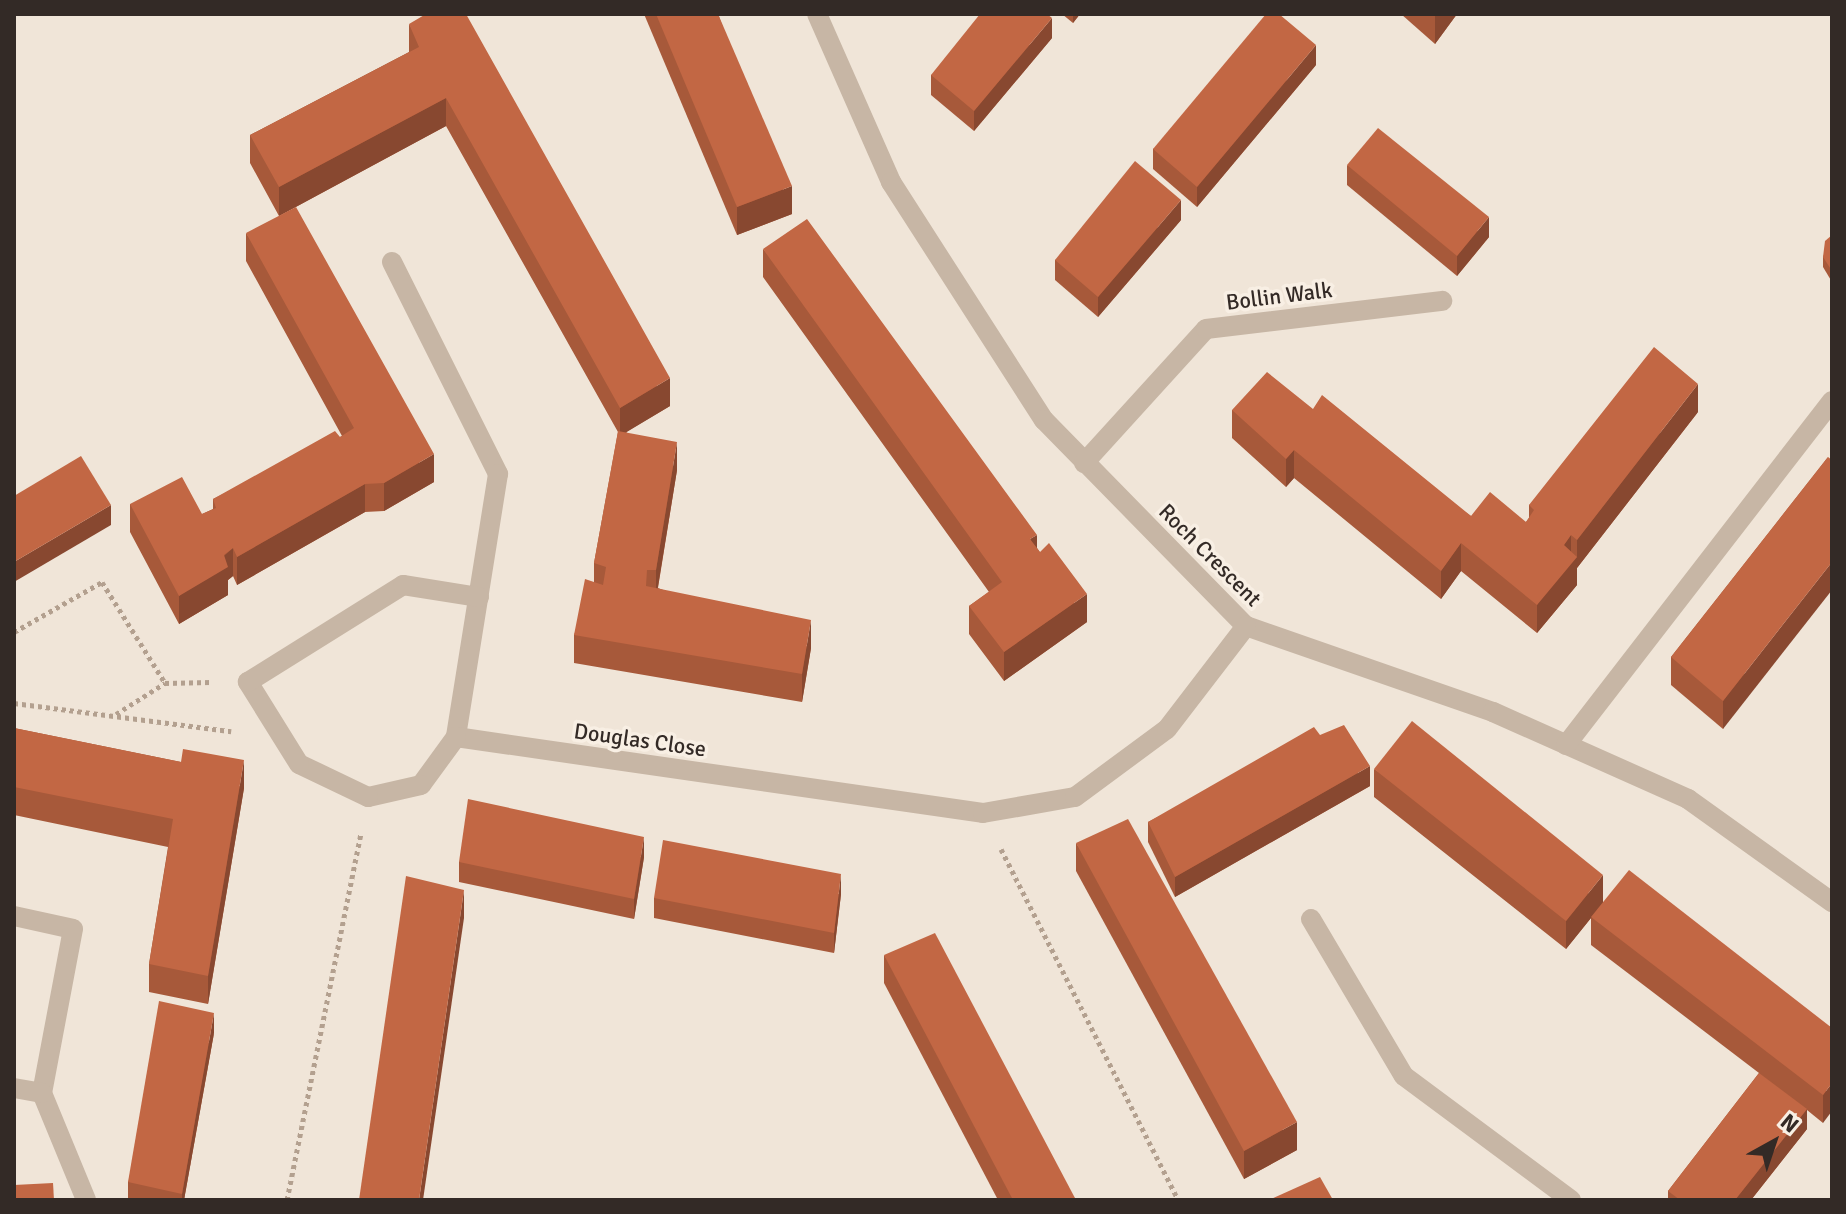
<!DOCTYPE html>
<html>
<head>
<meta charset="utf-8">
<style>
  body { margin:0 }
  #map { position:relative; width:1846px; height:1214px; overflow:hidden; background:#f0e5d8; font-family:Signika,sans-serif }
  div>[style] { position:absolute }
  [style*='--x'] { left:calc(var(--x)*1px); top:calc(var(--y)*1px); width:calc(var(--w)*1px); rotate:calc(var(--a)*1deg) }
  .path>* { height:5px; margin-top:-2.5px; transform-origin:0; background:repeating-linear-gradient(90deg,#b3a08f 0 4px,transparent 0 8px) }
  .minor>* { height:20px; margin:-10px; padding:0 10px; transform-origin:10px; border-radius:10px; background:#c7b6a5 }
  .wall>* { inset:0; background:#a7593a }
  .shaded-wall>* { inset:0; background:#884830 }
  .building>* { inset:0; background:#c26744 }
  span { translate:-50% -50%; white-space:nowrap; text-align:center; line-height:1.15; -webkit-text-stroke:7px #f8efe4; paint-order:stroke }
  .street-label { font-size:22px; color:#332a26 }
  .frame { position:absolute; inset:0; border:16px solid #332a26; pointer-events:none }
  .north { position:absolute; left:1734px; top:1102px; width:80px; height:80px; -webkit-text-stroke:6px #f8efe4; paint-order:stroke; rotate:40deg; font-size:22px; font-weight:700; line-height:32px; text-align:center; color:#332a26 }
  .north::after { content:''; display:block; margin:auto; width:28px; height:36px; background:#332a26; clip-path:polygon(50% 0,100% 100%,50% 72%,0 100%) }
</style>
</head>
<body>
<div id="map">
  <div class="path">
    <div style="--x:14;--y:632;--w:101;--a:-29.6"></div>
    <div style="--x:102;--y:582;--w:119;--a:58"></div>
    <div style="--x:165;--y:683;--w:46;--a:-1.2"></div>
    <div style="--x:14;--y:703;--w:219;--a:7.4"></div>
    <div style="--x:116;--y:714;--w:58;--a:-32.3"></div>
    <div style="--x:1001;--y:849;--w:393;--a:63.2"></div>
    <div style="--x:287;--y:1200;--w:375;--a:-78.6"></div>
  </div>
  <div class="minor">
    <div style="--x:817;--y:14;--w:184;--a:66.2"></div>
    <div style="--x:891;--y:182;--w:283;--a:57.3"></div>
    <div style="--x:1044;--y:420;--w:289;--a:45.6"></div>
    <div style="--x:1246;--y:626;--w:262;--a:19.2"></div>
    <div style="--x:1493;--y:712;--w:214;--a:24"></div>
    <div style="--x:1688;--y:799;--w:177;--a:35.6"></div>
    <div style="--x:392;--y:262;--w:237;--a:63.4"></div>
    <div style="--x:498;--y:474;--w:266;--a:99.1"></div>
    <div style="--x:456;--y:737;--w:532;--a:8.21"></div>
    <div style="--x:983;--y:813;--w:93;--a:-9.9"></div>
    <div style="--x:1075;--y:797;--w:114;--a:-36.5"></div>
    <div style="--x:1167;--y:729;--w:130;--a:-52.5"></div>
    <div style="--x:1084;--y:463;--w:181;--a:-47.7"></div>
    <div style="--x:1206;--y:329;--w:238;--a:-6.8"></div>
    <div style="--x:456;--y:737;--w:59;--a:126.1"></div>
    <div style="--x:421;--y:785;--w:54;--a:167.2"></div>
    <div style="--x:368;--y:797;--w:76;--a:-154.4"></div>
    <div style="--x:299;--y:764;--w:97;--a:-121.9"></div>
    <div style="--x:248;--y:682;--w:183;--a:-32"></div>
    <div style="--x:403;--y:585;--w:77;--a:9"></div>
    <div style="--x:1566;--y:745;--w:435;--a:-52.3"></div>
    <div style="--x:14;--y:916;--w:60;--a:12.4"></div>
    <div style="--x:73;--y:929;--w:167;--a:100.7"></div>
    <div style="--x:42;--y:1093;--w:116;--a:67.6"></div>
    <div style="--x:1311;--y:919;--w:182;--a:59.4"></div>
    <div style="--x:1404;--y:1076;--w:208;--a:36.6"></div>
    <div style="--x:14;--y:1088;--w:28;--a:10"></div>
  </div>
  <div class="wall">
    <div style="clip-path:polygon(644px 14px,718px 14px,792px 214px,737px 235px)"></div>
    <div style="clip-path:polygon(1062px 14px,1080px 14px,1073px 23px)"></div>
    <div style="clip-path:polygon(1401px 14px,1457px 14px,1435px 44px)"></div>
    <div style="clip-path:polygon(409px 24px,670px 406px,626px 432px,677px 470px,658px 588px,811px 648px,802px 702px,574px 663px,574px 635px,594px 582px,594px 563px,618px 432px,446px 126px,279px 216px,250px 163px,250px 135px,409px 52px)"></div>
    <div style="clip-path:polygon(1052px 38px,974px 131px,931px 95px,931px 75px)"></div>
    <div style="clip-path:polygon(1316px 65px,1197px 207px,1153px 169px,1153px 149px)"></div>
    <div style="clip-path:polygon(1347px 165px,1489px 237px,1457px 276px,1347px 185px)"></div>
    <div style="clip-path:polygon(1181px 220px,1098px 317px,1055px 280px,1055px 260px)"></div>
    <div style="clip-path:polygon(246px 233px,434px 482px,384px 511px,365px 512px,237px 585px,233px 576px,228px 580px,228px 595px,179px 624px,130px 532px,130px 504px,202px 514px,213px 509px,213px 499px,342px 436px,246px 261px)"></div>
    <div style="clip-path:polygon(1832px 235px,1832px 282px,1823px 267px,1823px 257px)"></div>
    <div style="clip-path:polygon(763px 249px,1037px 548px,1087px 622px,1004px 681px,969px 634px,969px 606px,989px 592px,763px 277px)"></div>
    <div style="clip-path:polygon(1313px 409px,1471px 516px,1526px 522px,1529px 518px,1529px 505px,1698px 412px,1577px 568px,1577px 585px,1537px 633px,1461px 571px,1441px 599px,1294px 478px,1286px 487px,1232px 438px,1232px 410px)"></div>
    <div style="clip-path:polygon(1828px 457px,1723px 729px,1671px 685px,1671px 657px)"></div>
    <div style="clip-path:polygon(14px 728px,181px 762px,244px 788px,208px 1004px,149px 992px,149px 964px,168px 847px,14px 815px)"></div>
    <div style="clip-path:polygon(1320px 735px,1370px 786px,1175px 897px,1148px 842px,1148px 822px)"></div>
    <div style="clip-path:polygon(1374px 769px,1603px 902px,1832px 1028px,1823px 1123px,1807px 1110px,1807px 1129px,1751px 1200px,1668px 1200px,1668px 1191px,1759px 1073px,1591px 945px,1591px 918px,1566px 949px,1374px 797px)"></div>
    <div style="clip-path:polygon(1076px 843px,1297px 1150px,1244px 1179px,1076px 871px)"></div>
    <div style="clip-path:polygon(644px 857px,634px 919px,459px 882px,459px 862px)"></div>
    <div style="clip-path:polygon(841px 894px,834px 953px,654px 918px,654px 898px)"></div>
    <div style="clip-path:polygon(884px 955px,1076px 1200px,998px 1200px,884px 983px)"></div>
    <div style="clip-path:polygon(214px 1033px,184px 1200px,128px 1200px,128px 1182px)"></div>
  </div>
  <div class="shaded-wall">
    <div style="clip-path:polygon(1073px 14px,1080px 14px,1073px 23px)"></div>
    <div style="clip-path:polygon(1436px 14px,1457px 14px,1435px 44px,1435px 15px)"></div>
    <div style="clip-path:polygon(1052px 18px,1052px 38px,974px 131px,974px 111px)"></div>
    <div style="clip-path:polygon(1316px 45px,1316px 65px,1197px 207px,1197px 187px)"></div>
    <div style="clip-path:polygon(446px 98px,446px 126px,279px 216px,279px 187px)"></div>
    <div style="clip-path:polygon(792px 186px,792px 214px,737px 235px,737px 207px)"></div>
    <div style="clip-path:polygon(1181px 200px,1181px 220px,1098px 317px,1098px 297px)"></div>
    <div style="clip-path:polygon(1489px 217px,1489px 237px,1457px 276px,1457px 256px)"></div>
    <div style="clip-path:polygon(670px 378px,670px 406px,620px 436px,620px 408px)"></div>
    <div style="clip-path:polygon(1698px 384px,1698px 412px,1577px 568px,1577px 540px)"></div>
    <div style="clip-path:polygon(677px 442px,677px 470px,656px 598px,656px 570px)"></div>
    <div style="clip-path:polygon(1294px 450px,1294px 478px,1286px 487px,1286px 459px)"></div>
    <div style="clip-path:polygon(434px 454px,434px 482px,384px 511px,384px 483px)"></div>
    <div style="clip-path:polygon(365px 484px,365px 512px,237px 585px,237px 557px)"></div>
    <div style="clip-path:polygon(111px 505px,111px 525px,14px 582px,14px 562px)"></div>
    <div style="clip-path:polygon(1037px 535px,1037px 563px,1030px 539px)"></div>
    <div style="clip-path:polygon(1571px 535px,1571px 563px,1577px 557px,1577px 585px,1537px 633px,1537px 605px,1564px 545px)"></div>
    <div style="clip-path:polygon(1461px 543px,1461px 571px,1441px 599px,1441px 571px)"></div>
    <div style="clip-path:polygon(233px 548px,233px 576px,228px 580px,228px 595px,179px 624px,179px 596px)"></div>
    <div style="clip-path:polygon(1832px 562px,1832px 590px,1723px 729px,1723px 701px)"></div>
    <div style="clip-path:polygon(1087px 594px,1087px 622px,1004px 681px,1004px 652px)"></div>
    <div style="clip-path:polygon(811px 620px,811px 648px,802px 702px,802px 674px)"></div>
    <div style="clip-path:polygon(244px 760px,244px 788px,208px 1004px,208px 976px)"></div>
    <div style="clip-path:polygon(1370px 766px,1370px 786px,1175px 897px,1175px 877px)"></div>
    <div style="clip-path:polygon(644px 837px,644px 857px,634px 919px,634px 899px)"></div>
    <div style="clip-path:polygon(841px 874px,841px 894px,834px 953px,834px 933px)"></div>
    <div style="clip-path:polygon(1603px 875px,1603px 903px,1566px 949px,1566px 921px)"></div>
    <div style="clip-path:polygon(464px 890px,464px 918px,423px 1200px,419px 1200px)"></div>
    <div style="clip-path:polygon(214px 1013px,214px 1033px,184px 1200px,182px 1200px,182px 1194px)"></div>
    <div style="clip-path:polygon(1832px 1083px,1832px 1111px,1823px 1123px,1823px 1095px)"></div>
    <div style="clip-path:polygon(1807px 1109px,1807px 1129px,1751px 1200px,1735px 1200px)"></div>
    <div style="clip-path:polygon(1297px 1122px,1297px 1150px,1244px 1179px,1244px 1151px)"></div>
  </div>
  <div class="building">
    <div style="clip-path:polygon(426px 14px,466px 14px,670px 378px,620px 408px,446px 98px,279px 187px,250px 135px,419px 47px,409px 24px)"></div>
    <div style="clip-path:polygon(656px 14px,718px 14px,792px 186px,737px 207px)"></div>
    <div style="clip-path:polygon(980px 14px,1047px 14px,1052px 18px,974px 111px,931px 75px)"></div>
    <div style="clip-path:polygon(1266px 14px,1279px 14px,1316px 45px,1197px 187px,1153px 149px)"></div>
    <div style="clip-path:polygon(1378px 128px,1489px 217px,1457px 256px,1347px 165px)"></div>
    <div style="clip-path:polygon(1135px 161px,1181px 200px,1098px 297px,1055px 260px)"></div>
    <div style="clip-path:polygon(296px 207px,434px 454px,384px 483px,365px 484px,237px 557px,233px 548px,224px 555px,228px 567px,179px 596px,130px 504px,182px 477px,202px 514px,216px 508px,213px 499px,335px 431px,340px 437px,354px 428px,246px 233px)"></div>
    <div style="clip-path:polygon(807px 219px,1037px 535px,1030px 539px,1040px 552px,1049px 543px,1087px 594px,1004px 652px,969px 606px,1002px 582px,763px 249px)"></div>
    <div style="clip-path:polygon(1832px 235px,1832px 271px,1823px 257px,1825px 241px)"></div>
    <div style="clip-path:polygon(1654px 347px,1698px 384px,1577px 540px,1571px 535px,1564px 545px,1577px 557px,1537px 605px,1461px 543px,1441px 571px,1294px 450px,1286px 459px,1232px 410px,1267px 372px,1313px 409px,1322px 395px,1471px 516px,1490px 492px,1526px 522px,1534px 510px,1529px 505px)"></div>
    <div style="clip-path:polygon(618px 431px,677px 442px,656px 570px,647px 570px,646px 586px,811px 620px,802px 674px,574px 635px,585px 579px,603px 585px,606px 567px,594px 563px)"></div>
    <div style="clip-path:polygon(81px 456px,111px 505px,14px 562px,14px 496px)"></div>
    <div style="clip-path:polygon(1828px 457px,1832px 460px,1832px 562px,1723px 701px,1671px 657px)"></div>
    <div style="clip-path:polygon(1412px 721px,1603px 875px,1566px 921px,1374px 769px)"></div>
    <div style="clip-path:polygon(1344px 725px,1370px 766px,1175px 877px,1148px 822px,1314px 727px,1320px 735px)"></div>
    <div style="clip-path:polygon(14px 728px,181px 762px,183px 749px,244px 760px,208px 976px,149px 964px,173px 819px,14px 787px)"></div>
    <div style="clip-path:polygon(468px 799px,644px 837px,634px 899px,459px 862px)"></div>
    <div style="clip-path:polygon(1128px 819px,1297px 1122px,1244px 1151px,1076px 843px)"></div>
    <div style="clip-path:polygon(663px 840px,841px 874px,834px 933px,654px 898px)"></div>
    <div style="clip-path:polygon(1629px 870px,1832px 1028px,1832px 1083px,1823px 1095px,1591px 917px)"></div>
    <div style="clip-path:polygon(406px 876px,464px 890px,419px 1200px,359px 1200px)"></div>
    <div style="clip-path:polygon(935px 933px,1076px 1200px,1013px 1200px,884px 955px)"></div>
    <div style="clip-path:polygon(159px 1001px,214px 1013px,182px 1194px,128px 1182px)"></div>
    <div style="clip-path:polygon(1759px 1073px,1807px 1109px,1735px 1200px,1680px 1200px,1668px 1191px)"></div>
    <div style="clip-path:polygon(1320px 1177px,1333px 1200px,1269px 1200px)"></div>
    <div style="clip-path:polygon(53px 1183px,54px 1200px,14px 1200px,14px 1185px)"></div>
  </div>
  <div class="street-label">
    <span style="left:1279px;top:296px;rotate:-7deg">Bollin Walk</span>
    <span style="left:1210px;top:555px;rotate:45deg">Roch Crescent</span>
    <span style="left:640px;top:740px;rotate:8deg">Douglas Close</span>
  </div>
  <div class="frame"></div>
  <div class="north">N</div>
</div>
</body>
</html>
